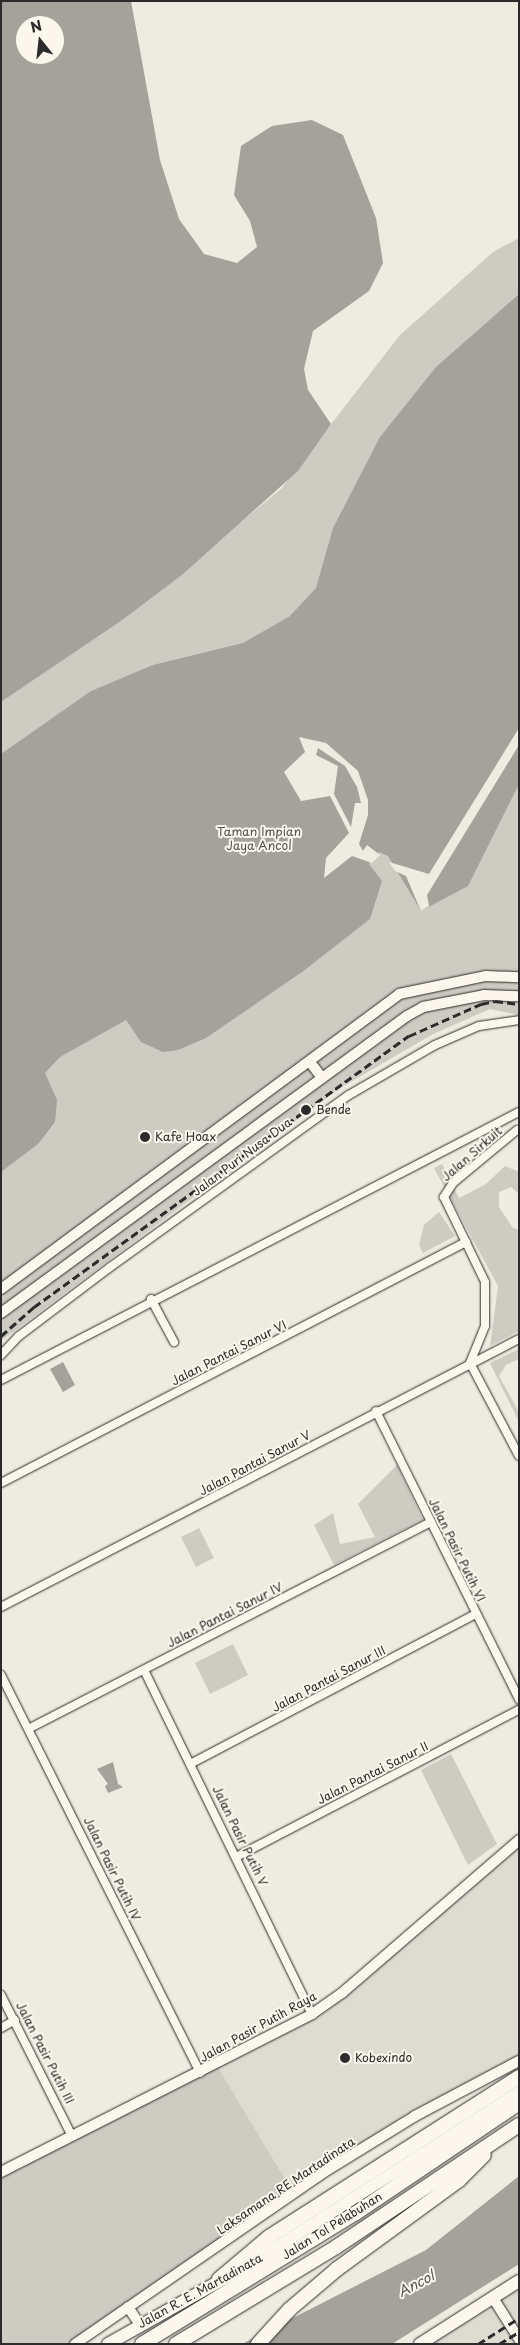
<!DOCTYPE html>
<html>
<head>
<meta charset="utf-8">
<style>
  body { margin:0 }
  #map { position:relative; width:520px; height:2345px; overflow:hidden; background:#eeebe0; font-family:"Playpen Sans",sans-serif }
  div>[style] { position:absolute }
  [style*='--x'] { left:calc(var(--x)*1px); top:calc(var(--y)*1px); width:calc(var(--w)*1px); rotate:calc(var(--a)*1deg) }
  .built>* { inset:0; background:#dedbd1 }
  .green>* { inset:0; background:#cecbc2 }
  .water>* { inset:0; background:#a4a29a }
  .pier>* { inset:0; background:#eeebe0 }
  .roads { filter:drop-shadow(0 0 1px #2b2b2b) drop-shadow(0 0 1px #2b2b2b) }
  .minor>* { height:8px; margin:-4px; padding:0 4px; transform-origin:4px; border-radius:4px; background:#fbf7ec }
  .tertiary>* { height:10px; margin:-5px; padding:0 5px; transform-origin:5px; border-radius:5px; background:#fbf7ec }
  .trunk>* { height:12px; margin:-6px; padding:0 6px; transform-origin:6px; border-radius:6px; background:#fbf7ec }
  .motorway>* { height:14px; margin:-7px; padding:0 7px; transform-origin:7px; border-radius:7px; background:#fbf7ec }
  .rail>* { height:3px; margin-top:-1.5px; transform-origin:0; background:repeating-linear-gradient(90deg,#2b2b2b 0 8px,transparent 0 12px) }
  .dots>* { width:14px; height:14px; translate:-50% -50%; box-sizing:border-box; border:2px solid #fbf7ec; border-radius:50% }
  span { translate:-50% -50%; white-space:nowrap; text-align:center; line-height:1.15; -webkit-text-stroke:4px #fbf7ec; paint-order:stroke }
  .park-label { font-size:12px; color:#545351 }
  .poi-label { font-size:12px; color:#2b2b2b }
  .left { translate:0 -50%; text-align:left }
  .street-label { font-size:12px; color:#2b2b2b }
  .water-label { font-size:14px; color:#555552; font-style:italic }
  .frame { position:absolute; inset:0; border:2px solid #2b2b2b; pointer-events:none }
  .north { position:absolute; left:15px; top:15px; width:50px; height:50px; box-sizing:border-box; background:#fbf7ec; border:1px solid #a8a59f; border-radius:50%; rotate:344deg; font-size:14px; font-weight:700; line-height:20px; text-align:center; color:#2b2b2b }
  .north::after { content:''; display:block; margin:auto; width:18px; height:22px; background:#2b2b2b; clip-path:polygon(50% 0,100% 100%,50% 72%,0 100%) }
</style>
</head>
<body>
<div id="map">
  <div class="built">
    <div style="clip-path:polygon(519px 1840px,519px 2060px,294px 2194px,216px 2064px,312px 2014px)"></div>
    <div style="clip-path:polygon(519px 2279px,519px 2340px,513px 2344px,419px 2344px)"></div>
  </div>
  <div class="green">
    <div style="clip-path:polygon(519px 238px,519px 1015px,490px 1009px,433px 1034px,337px 1090px,1px 1341px,1px 702px,121px 621px,281px 489px,400px 335px,493px 252px)"></div>
    <div style="clip-path:polygon(442px 1164px,459px 1198px,486px 1184px,505px 1166px,519px 1172px,519px 1194px,511px 1187px,499px 1192px,499px 1207px,513px 1228px,519px 1230px,519px 1331px,490px 1346px,498px 1286px,434px 1168px)"></div>
    <div style="clip-path:polygon(439px 1212px,455px 1236px,423px 1253px,419px 1245px,424px 1225px)"></div>
    <div style="clip-path:polygon(519px 1349px,519px 1359px,506px 1365px,499px 1376px,519px 1412px,519px 1422px,490px 1363px)"></div>
    <div style="clip-path:polygon(397px 1465px,423px 1520px,334px 1565px,314px 1525px,333px 1513px,340px 1544px,375px 1537px,358px 1504px)"></div>
    <div style="clip-path:polygon(199px 1528px,214px 1558px,196px 1567px,181px 1537px)"></div>
    <div style="clip-path:polygon(233px 1644px,248px 1675px,210px 1694px,195px 1663px)"></div>
    <div style="clip-path:polygon(451px 1754px,497px 1844px,468px 1865px,421px 1770px)"></div>
    <div style="clip-path:polygon(216px 2064px,294px 2194px,75px 2344px,1px 2344px,1px 2172px)"></div>
  </div>
  <div class="water">
    <div style="clip-path:polygon(evenodd,1px 1px,131px 1px,160px 160px,179px 219px,204px 254px,237px 263px,257px 247px,250px 221px,234px 195px,241px 146px,272px 126px,312px 120px,343px 135px,376px 218px,383px 263px,369px 291px,313px 331px,304px 369px,308px 390px,331px 424px,298px 471px,183px 574px,121px 621px,1px 702px,1px 1px,25px 25px,55px 25px,55px 55px,25px 55px,25px 25px)"></div>
    <div style="clip-path:polygon(519px 294px,519px 784px,468px 886px,421px 911px,388px 856px,379px 852px,369px 864px,382px 881px,370px 919px,302px 972px,206px 1038px,178px 1050px,163px 1052px,141px 1042px,126px 1020px,60px 1057px,45px 1073px,57px 1100px,55px 1122px,38px 1144px,1px 1172px,1px 754px,91px 691px,153px 665px,243px 643px,290px 616px,316px 588px,333px 528px,380px 437px,436px 367px)"></div>
    <div style="clip-path:polygon(63px 1362px,75px 1385px,63px 1392px,50px 1369px)"></div>
    <div style="clip-path:polygon(113px 1762px,118px 1784px,123px 1787px,108px 1793px,105px 1786px,108px 1784px,97px 1769px)"></div>
    <div style="clip-path:polygon(519px 2176px,519px 2264px,392px 2344px,242px 2344px,426px 2250px)"></div>
  </div>
  <div class="pier">
    <div style="clip-path:polygon(519px 728px,519px 745px,427px 895px,429px 906px,421px 911px,406px 876px,395px 871px,389px 862px,429px 874px)"></div>
    <div style="clip-path:polygon(evenodd,299px 737px,326px 743px,358px 771px,368px 800px,368px 815px,359px 844px,363px 851px,367px 845px,380px 855px,372px 863px,352px 856px,324px 878px,326px 858px,349px 833px,330px 796px,301px 801px,284px 772px,305px 752px,299px 737px,318px 748px,345px 766px,357px 787px,361px 803px,355px 803px,351px 827px,334px 794px,338px 766px,316px 755px,318px 748px)"></div>
  </div>
  <div class="roads">
    <div class="minor">
      <div style="--x:517;--y:1130;--w:83;--a:140.4"></div>
      <div style="--x:453;--y:1183;--w:17;--a:123"></div>
      <div style="--x:444;--y:1197;--w:94;--a:64.2"></div>
      <div style="--x:485;--y:1282;--w:44;--a:90"></div>
      <div style="--x:485;--y:1326;--w:40;--a:112"></div>
      <div style="--x:470;--y:1363;--w:105;--a:62.2"></div>
      <div style="--x:151;--y:1299;--w:49;--a:61.9"></div>
      <div style="--x:1;--y:1355;--w:26;--a:-47"></div>
      <div style="--x:19;--y:1336;--w:113;--a:-37.1"></div>
      <div style="--x:109;--y:1268;--w:296;--a:-35.8"></div>
      <div style="--x:349;--y:1095;--w:99;--a:-30.2"></div>
      <div style="--x:435;--y:1045;--w:48;--a:-23.4"></div>
      <div style="--x:479;--y:1026;--w:40;--a:-8.5"></div>
      <div style="--x:1;--y:1380;--w:583;--a:-27.36"></div>
      <div style="--x:376;--y:1411;--w:322;--a:63.6"></div>
      <div style="--x:1;--y:1483;--w:524;--a:-27.4"></div>
      <div style="--x:1;--y:1607;--w:583;--a:-27.36"></div>
      <div style="--x:144;--y:1670;--w:383;--a:64"></div>
      <div style="--x:1;--y:1675;--w:445;--a:63.4"></div>
      <div style="--x:30;--y:1728;--w:451;--a:-27.2"></div>
      <div style="--x:192;--y:1763;--w:321;--a:-27.7"></div>
      <div style="--x:238;--y:1856;--w:317;--a:-27.5"></div>
      <div style="--x:1;--y:1995;--w:156;--a:63.3"></div>
      <div style="--x:1;--y:2028;--w:16;--a:-30"></div>
    </div>
    <div class="tertiary">
      <div style="--x:310;--y:1062;--w:20;--a:53"></div>
      <div style="--x:1;--y:1289;--w:495;--a:-36.5"></div>
      <div style="--x:399;--y:994;--w:89;--a:-11.7"></div>
      <div style="--x:486;--y:976;--w:33;--a:2"></div>
      <div style="--x:1;--y:1313;--w:503;--a:-36.19"></div>
      <div style="--x:407;--y:1016;--w:18;--a:-29"></div>
      <div style="--x:423;--y:1007;--w:62;--a:-11.1"></div>
      <div style="--x:484;--y:995;--w:35;--a:2"></div>
      <div style="--x:1;--y:2172;--w:349;--a:-26.9"></div>
      <div style="--x:312;--y:2014;--w:37;--a:-35"></div>
      <div style="--x:342;--y:1993;--w:234;--a:-40.8"></div>
      <div style="--x:493;--y:2298;--w:49;--a:57.6"></div>
      <div style="--x:128;--y:2307;--w:22;--a:56"></div>
      <div style="--x:75;--y:2344;--w:308;--a:-34.6"></div>
      <div style="--x:329;--y:2169;--w:101;--a:-31.6"></div>
      <div style="--x:415;--y:2116;--w:118;--a:-27.9"></div>
    </div>
    <div class="trunk">
      <div style="--x:108;--y:2344;--w:165;--a:-29.4"></div>
      <div style="--x:252;--y:2263;--w:317;--a:-32.6"></div>
      <div style="--x:420;--y:2344;--w:117;--a:-32.5"></div>
    </div>
    <div class="motorway">
      <div style="--x:219;--y:2279;--w:65;--a:-40"></div>
      <div style="--x:269;--y:2237;--w:297;--a:-32.6"></div>
      <div style="--x:142;--y:2344;--w:251;--a:-31.5"></div>
      <div style="--x:356;--y:2213;--w:197;--a:-34"></div>
      <div style="--x:176;--y:2344;--w:187;--a:-31.2"></div>
      <div style="--x:336;--y:2247;--w:220;--a:-33.7"></div>
      <div style="--x:258;--y:2344;--w:47;--a:-47.6"></div>
      <div style="--x:290;--y:2309;--w:62;--a:-40.4"></div>
      <div style="--x:337;--y:2269;--w:151;--a:-36.1"></div>
      <div style="--x:459;--y:2180;--w:35;--a:-45"></div>
    </div>
  </div>
  <div class="rail">
    <div style="--x:1;--y:1336;--w:44;--a:-41.3"></div>
    <div style="--x:34;--y:1307;--w:463;--a:-35.9"></div>
    <div style="--x:409;--y:1036;--w:79;--a:-24"></div>
    <div style="--x:481;--y:1004;--w:14;--a:-12"></div>
    <div style="--x:495;--y:1001;--w:24;--a:7"></div>
    <div style="--x:478;--y:2344;--w:49;--a:-32.4"></div>
    <div style="--x:499;--y:2344;--w:23;--a:-31"></div>
  </div>
  <div class="dots">
    <div style="left:306px;top:1110px;background:#2b2b2b"></div>
    <div style="left:145px;top:1137px;background:#2b2b2b"></div>
    <div style="left:345px;top:2058px;background:#2b2b2b"></div>
  </div>
  <div class="park-label">
    <span style="left:259px;top:839px">Taman Impian<br>Jaya Ancol</span>
  </div>
  <div class="poi-label">
    <span class="left" style="left:316px;top:1110px">Bende</span>
    <span class="left" style="left:155px;top:1137px">Kafe Hoax</span>
    <span class="left" style="left:355px;top:2058px">Kobexindo</span>
  </div>
  <div class="street-label">
    <span style="left:472px;top:1154px;rotate:-41deg">Jalan Sirkuit</span>
    <span style="left:242px;top:1157px;rotate:-37deg">Jalan Puri Nusa Dua</span>
    <span style="left:229px;top:1353px;rotate:-27deg">Jalan Pantai Sanur VI</span>
    <span style="left:255px;top:1463px;rotate:-28deg">Jalan Pantai Sanur V</span>
    <span style="left:457px;top:1550px;rotate:64deg">Jalan Pasir Putih VI</span>
    <span style="left:225px;top:1615px;rotate:-27deg">Jalan Pantai Sanur IV</span>
    <span style="left:329px;top:1679px;rotate:-28deg">Jalan Pantai Sanur III</span>
    <span style="left:373px;top:1773px;rotate:-27deg">Jalan Pantai Sanur II</span>
    <span style="left:240px;top:1836px;rotate:64deg">Jalan Pasir Putih V</span>
    <span style="left:112px;top:1869px;rotate:64deg">Jalan Pasir Putih IV</span>
    <span style="left:258px;top:2027px;rotate:-29deg">Jalan Pasir Putih Raya</span>
    <span style="left:45px;top:2053px;rotate:63deg">Jalan Pasir Putih III</span>
    <span style="left:286px;top:2186px;rotate:-34deg">Laksamana RE Martadinata</span>
    <span style="left:332px;top:2226px;rotate:-32deg">Jalan Tol Pelabuhan</span>
    <span style="left:200px;top:2291px;rotate:-29deg">Jalan R. E. Martadinata</span>
  </div>
  <div class="water-label">
    <span style="left:416px;top:2284px;rotate:-28deg">Ancol</span>
  </div>
  <div class="frame"></div>
  <div class="north">N</div>
</div>
</body>
</html>
